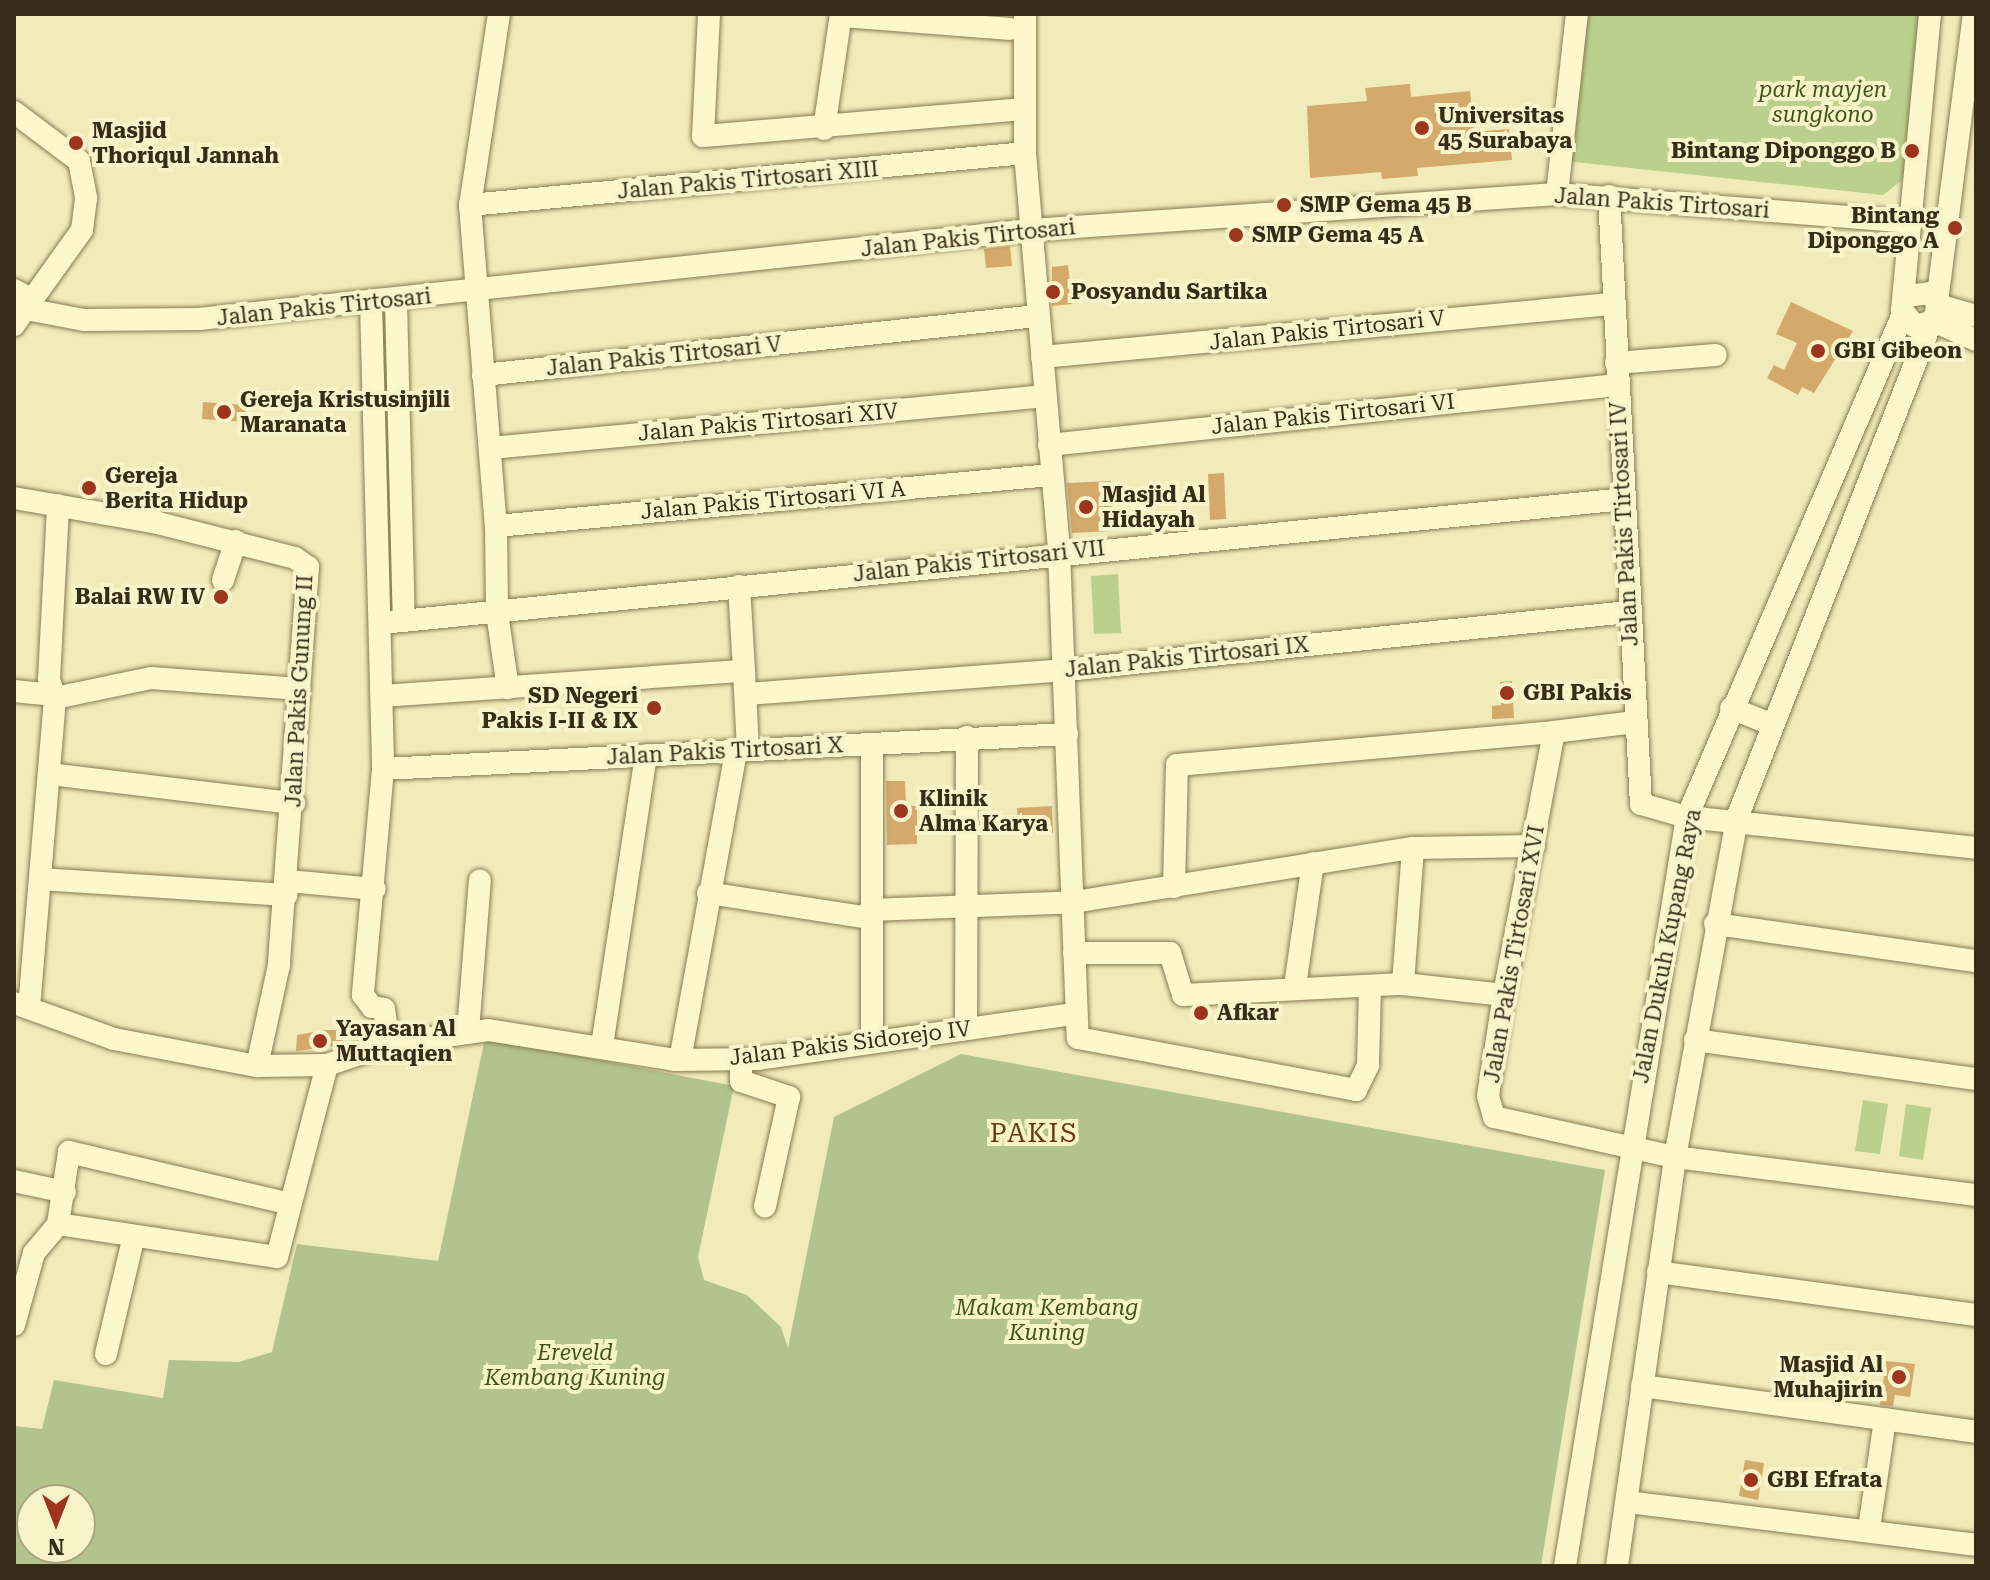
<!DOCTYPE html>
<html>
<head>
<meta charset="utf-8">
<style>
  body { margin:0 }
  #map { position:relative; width:1990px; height:1580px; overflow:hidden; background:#f1ebba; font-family:"Roboto Serif",serif }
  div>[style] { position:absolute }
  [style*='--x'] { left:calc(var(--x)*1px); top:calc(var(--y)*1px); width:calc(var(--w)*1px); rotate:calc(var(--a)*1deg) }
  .green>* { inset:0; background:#bbd08d }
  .cemetery>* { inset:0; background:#b2c38e }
  .building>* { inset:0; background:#d3aa6c }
  .roads { filter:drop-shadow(0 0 2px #897a53) drop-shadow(0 0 2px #897a53) }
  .minor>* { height:22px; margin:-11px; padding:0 11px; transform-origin:11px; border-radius:11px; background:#fcf7cd }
  .dots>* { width:22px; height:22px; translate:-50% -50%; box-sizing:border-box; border:4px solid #f8f4ca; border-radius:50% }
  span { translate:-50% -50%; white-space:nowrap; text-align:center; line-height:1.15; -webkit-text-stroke:8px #f8f4ca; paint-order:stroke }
  .park-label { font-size:22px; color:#3d551e; font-style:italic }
  .poi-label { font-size:22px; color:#362d19; font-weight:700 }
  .left { translate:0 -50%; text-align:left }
  .right { translate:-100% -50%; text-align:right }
  .street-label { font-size:22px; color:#362d19 }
  .quarter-label { font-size:26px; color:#673615; letter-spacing:2px }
  .frame { position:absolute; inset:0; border:16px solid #362d19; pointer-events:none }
  .north { position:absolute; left:16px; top:1484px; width:80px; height:80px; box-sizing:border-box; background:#f8f4ca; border:2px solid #aaa483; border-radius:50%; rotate:180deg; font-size:22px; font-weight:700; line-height:32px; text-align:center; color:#362d19 }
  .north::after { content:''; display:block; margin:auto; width:28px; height:36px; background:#9d351e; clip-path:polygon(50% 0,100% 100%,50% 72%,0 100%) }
</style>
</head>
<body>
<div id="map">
  <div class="green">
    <div style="clip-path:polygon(1582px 14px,1920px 14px,1905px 178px,1883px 195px,1565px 161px)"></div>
    <div style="clip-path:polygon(1118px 574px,1121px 633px,1094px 634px,1091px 576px)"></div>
    <div style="clip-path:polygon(1863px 1100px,1888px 1104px,1880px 1154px,1855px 1151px)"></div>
    <div style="clip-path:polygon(1906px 1104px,1931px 1108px,1923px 1160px,1899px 1156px)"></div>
  </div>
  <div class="cemetery">
    <div style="clip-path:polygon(evenodd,485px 1038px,734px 1086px,698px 1257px,704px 1280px,747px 1295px,781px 1327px,788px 1348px,834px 1117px,961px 1054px,1605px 1170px,1541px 1566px,14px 1566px,14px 1426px,42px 1429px,54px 1380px,163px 1398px,169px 1360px,239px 1362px,272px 1352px,297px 1244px,438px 1261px,485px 1038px,32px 1500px,80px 1500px,80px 1548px,32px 1548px,32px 1500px)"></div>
  </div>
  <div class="building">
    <div style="clip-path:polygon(1410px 84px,1411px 97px,1470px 91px,1474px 132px,1509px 129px,1512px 160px,1417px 168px,1418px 176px,1382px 179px,1381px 172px,1310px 178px,1307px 106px,1367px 101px,1365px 88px)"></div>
    <div style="clip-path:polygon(1010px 246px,1012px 266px,986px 268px,984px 249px)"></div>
    <div style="clip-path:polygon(1068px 265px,1072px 304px,1052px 306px,1052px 267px)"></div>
    <div style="clip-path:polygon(1791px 302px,1853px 331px,1814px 393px,1802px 387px,1798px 395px,1767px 378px,1774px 365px,1784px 370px,1797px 343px,1776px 334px)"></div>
    <div style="clip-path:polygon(203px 402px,246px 405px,245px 422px,202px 419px)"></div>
    <div style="clip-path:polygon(1224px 473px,1226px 519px,1210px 520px,1208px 474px)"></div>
    <div style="clip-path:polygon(1111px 481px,1113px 531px,1072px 533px,1067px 483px)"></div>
    <div style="clip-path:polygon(1512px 681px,1514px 718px,1492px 719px,1492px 706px,1501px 705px,1500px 682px)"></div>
    <div style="clip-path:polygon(886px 781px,905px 781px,906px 806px,917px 806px,917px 844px,887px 845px)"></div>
    <div style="clip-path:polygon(1052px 806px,1053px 833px,1018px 834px,1017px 808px)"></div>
    <div style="clip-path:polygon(325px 1030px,342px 1030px,343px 1045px,296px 1051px,297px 1035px)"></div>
    <div style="clip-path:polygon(1886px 1361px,1915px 1364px,1910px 1397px,1895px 1395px,1893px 1406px,1880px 1405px)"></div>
    <div style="clip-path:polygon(1745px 1460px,1764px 1463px,1758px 1500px,1739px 1496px)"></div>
  </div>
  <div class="roads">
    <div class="minor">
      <div style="--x:499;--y:14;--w:193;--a:98.6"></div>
      <div style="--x:470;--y:205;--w:322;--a:85.4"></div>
      <div style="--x:496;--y:526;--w:87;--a:89.3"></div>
      <div style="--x:497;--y:613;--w:76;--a:81.7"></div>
      <div style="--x:709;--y:14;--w:122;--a:92.8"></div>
      <div style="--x:703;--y:136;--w:323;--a:-4.8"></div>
      <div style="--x:1025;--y:14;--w:139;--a:90"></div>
      <div style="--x:1025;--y:153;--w:399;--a:85.1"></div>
      <div style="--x:1059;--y:551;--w:487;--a:87.8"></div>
      <div style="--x:1078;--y:1038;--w:283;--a:10.6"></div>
      <div style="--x:1356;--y:1090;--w:28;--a:-64"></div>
      <div style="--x:1368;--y:1065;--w:79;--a:-88.5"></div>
      <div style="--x:841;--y:16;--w:169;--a:4.4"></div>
      <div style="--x:14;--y:112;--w:81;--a:37"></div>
      <div style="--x:79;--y:161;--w:38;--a:79"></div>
      <div style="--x:86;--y:198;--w:32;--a:97"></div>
      <div style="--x:82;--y:230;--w:117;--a:125.6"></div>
      <div style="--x:824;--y:129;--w:116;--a:-81.6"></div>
      <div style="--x:1557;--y:194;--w:181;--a:-83.7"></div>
      <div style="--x:1609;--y:196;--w:609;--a:86.99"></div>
      <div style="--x:1641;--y:804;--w:48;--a:15.8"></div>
      <div style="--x:1687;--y:817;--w:291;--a:6.1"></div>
      <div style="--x:470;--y:205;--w:557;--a:-5.35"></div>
      <div style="--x:14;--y:290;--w:21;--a:28"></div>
      <div style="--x:1906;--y:296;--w:24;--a:-7"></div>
      <div style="--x:1930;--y:293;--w:14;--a:56"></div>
      <div style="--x:1938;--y:305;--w:17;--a:107"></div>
      <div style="--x:1933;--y:321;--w:19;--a:164"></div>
      <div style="--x:1915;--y:326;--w:21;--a:-129"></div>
      <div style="--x:1902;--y:310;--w:297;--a:-84.6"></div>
      <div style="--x:396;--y:301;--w:320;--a:88.6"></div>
      <div style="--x:1937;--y:302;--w:290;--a:-82.7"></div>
      <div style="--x:371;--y:303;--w:466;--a:88.5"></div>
      <div style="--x:383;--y:769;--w:227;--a:95.1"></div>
      <div style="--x:363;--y:995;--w:15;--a:53"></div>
      <div style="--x:372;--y:1007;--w:12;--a:9"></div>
      <div style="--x:384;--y:1009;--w:35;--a:82"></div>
      <div style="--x:1938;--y:305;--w:40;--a:16"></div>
      <div style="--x:26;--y:309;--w:59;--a:10.7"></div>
      <div style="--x:84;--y:320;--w:115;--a:-0.5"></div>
      <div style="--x:199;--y:319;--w:837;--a:-6.11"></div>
      <div style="--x:1031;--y:230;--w:527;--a:-3.92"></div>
      <div style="--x:1557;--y:194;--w:356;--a:4.5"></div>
      <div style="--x:1933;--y:321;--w:47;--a:23.8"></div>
      <div style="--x:1042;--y:357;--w:571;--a:-5.32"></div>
      <div style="--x:1616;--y:363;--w:100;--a:-4.6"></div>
      <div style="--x:483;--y:375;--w:557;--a:-6.08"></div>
      <div style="--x:1049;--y:445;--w:571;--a:-6.03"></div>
      <div style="--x:491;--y:448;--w:557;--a:-5.35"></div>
      <div style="--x:14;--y:498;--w:146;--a:9.8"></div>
      <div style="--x:158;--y:523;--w:141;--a:14.3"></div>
      <div style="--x:295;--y:558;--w:16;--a:35"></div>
      <div style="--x:308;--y:567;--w:399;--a:94.2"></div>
      <div style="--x:279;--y:965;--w:103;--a:102.3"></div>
      <div style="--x:496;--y:526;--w:557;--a:-5.25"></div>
      <div style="--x:223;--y:580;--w:41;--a:-71.6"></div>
      <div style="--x:739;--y:586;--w:85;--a:86.6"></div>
      <div style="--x:382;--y:623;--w:1249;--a:-5.7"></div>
      <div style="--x:14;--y:691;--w:40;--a:5.7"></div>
      <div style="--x:747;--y:694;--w:320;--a:-4.3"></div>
      <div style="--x:1066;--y:670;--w:565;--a:-5.89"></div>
      <div style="--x:382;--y:696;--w:363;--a:-4"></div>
      <div style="--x:744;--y:671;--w:79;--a:87.1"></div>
      <div style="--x:55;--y:698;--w:98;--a:-11.8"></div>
      <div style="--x:151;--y:678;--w:149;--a:4.2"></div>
      <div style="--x:1731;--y:708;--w:45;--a:22"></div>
      <div style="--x:1635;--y:722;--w:82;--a:173"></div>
      <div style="--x:1554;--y:732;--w:268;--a:100.8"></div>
      <div style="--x:1504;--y:995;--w:102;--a:99"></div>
      <div style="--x:1488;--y:1096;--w:22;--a:74"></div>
      <div style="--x:1494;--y:1117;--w:185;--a:12.5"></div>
      <div style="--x:1675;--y:1157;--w:303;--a:7.2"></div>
      <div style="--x:872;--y:744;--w:295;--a:90"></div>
      <div style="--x:383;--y:769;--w:685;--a:-2.93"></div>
      <div style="--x:49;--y:774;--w:247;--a:6.8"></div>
      <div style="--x:40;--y:879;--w:247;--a:3.7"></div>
      <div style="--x:288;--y:881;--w:87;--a:5.3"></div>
      <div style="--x:1174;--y:887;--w:122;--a:-88.6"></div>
      <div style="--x:1177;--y:765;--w:378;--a:-5"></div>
      <div style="--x:708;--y:893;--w:164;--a:8.8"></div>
      <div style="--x:870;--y:910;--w:204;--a:-2.2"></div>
      <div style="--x:1074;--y:902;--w:343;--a:-9.1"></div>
      <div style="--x:1413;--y:848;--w:121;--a:-0.9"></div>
      <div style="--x:1715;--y:924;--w:264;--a:8.1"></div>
      <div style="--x:1074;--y:953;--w:96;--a:0"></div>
      <div style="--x:1170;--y:953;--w:44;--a:72.8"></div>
      <div style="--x:1183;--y:995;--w:220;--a:-2.9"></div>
      <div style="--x:1403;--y:984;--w:102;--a:6.2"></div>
      <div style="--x:1403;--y:984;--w:136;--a:-85.8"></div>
      <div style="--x:1295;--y:986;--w:124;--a:-81.7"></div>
      <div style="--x:14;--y:1003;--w:106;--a:19.8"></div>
      <div style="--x:114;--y:1039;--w:146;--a:10.7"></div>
      <div style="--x:257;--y:1066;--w:70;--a:-0.8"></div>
      <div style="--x:327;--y:1065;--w:65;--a:-18.7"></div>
      <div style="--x:389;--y:1044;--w:100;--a:-8"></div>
      <div style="--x:488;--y:1030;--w:189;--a:9.1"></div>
      <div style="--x:675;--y:1060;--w:82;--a:-0.7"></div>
      <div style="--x:757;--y:1059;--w:320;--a:-8.1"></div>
      <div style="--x:29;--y:1008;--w:311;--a:-85.2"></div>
      <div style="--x:55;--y:698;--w:20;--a:-108"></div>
      <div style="--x:49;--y:679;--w:174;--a:-87"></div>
      <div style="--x:966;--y:1029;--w:292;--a:-89.8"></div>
      <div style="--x:468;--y:1031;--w:151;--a:-85.5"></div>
      <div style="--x:1695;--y:1040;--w:284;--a:7.9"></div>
      <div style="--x:602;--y:1046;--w:294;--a:-81.4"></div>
      <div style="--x:680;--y:1060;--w:314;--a:-79.7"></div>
      <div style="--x:741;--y:1060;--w:21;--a:90"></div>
      <div style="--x:741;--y:1081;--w:51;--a:18.4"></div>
      <div style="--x:789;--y:1097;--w:112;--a:102.4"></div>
      <div style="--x:14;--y:1181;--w:52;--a:12.2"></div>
      <div style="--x:58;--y:1224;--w:221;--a:8.6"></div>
      <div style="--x:277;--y:1257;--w:198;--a:-75.4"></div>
      <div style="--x:1658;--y:1272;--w:321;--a:7.7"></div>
      <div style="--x:14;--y:1325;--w:75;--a:-74.5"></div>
      <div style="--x:34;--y:1253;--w:38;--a:-50"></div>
      <div style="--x:58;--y:1224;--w:73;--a:-81.3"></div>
      <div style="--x:69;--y:1152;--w:227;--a:13.2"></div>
      <div style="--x:106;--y:1354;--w:121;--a:-76.7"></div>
      <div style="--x:1642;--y:1386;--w:337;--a:7.8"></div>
      <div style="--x:1627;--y:1502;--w:352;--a:7"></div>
      <div style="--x:1869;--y:1529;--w:111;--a:-81.7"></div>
      <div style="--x:1565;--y:1566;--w:759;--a:-80.75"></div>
      <div style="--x:1687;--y:817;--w:547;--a:-66.76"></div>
      <div style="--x:1617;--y:1566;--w:413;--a:-81.9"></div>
      <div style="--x:1675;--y:1157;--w:345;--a:-79.6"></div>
      <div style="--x:1737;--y:818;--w:532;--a:-68.6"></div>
    </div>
  </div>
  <div class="dots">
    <div style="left:1422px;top:128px;background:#9d351e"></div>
    <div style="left:76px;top:143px;background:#9d351e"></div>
    <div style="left:1912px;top:151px;background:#9d351e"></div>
    <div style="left:1284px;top:205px;background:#9d351e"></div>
    <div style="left:1955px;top:228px;background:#9d351e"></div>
    <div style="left:1236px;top:235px;background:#9d351e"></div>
    <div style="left:1053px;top:292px;background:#9d351e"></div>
    <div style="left:1818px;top:351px;background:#9d351e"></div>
    <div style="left:224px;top:412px;background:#9d351e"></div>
    <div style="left:89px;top:488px;background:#9d351e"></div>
    <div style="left:1086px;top:507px;background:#9d351e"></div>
    <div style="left:221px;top:597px;background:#9d351e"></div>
    <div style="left:1507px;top:693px;background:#9d351e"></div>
    <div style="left:654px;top:708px;background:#9d351e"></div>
    <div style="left:901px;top:811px;background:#9d351e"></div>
    <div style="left:1201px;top:1013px;background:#9d351e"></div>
    <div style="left:320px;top:1041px;background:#9d351e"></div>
    <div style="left:1899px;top:1377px;background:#9d351e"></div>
    <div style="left:1751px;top:1480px;background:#9d351e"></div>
  </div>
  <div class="park-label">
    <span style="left:1823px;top:102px">park mayjen<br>sungkono</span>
    <span style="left:1047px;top:1320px">Makam Kembang<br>Kuning</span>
    <span style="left:575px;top:1365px">Ereveld<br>Kembang Kuning</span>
  </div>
  <div class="poi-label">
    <span class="left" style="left:1438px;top:128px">Universitas<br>45 Surabaya</span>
    <span class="left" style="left:92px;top:143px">Masjid<br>Thoriqul Jannah</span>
    <span class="right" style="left:1896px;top:151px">Bintang Diponggo B</span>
    <span class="left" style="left:1300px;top:205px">SMP Gema 45 B</span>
    <span class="right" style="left:1939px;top:228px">Bintang<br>Diponggo A</span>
    <span class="left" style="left:1252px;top:235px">SMP Gema 45 A</span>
    <span class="left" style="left:1071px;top:292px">Posyandu Sartika</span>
    <span class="left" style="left:1834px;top:351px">GBI Gibeon</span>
    <span class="left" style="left:240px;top:412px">Gereja Kristusinjili<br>Maranata</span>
    <span class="left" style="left:105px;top:488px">Gereja<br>Berita Hidup</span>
    <span class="left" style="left:1102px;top:507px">Masjid Al<br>Hidayah</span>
    <span class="right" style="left:205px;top:597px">Balai RW IV</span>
    <span class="left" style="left:1523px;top:693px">GBI Pakis</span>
    <span class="right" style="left:638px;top:708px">SD Negeri<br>Pakis I-II &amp; IX</span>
    <span class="left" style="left:919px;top:811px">Klinik<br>Alma Karya</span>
    <span class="left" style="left:1217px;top:1013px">Afkar</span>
    <span class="left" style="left:336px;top:1041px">Yayasan Al<br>Muttaqien</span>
    <span class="right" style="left:1883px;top:1377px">Masjid Al<br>Muhajirin</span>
    <span class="left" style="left:1767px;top:1480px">GBI Efrata</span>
  </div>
  <div class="street-label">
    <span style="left:748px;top:180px;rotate:-5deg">Jalan Pakis Tirtosari XIII</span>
    <span style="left:1662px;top:203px;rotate:4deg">Jalan Pakis Tirtosari</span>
    <span style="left:968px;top:238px;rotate:-6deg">Jalan Pakis Tirtosari</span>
    <span style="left:324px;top:307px;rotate:-6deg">Jalan Pakis Tirtosari</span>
    <span style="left:1327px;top:330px;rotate:-6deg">Jalan Pakis Tirtosari V</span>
    <span style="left:664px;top:356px;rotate:-6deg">Jalan Pakis Tirtosari V</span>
    <span style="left:1333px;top:414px;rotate:-6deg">Jalan Pakis Tirtosari VI</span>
    <span style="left:768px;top:422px;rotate:-5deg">Jalan Pakis Tirtosari XIV</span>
    <span style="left:773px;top:500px;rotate:-5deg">Jalan Pakis Tirtosari VI A</span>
    <span style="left:1624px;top:524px;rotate:-93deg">Jalan Pakis Tirtosari IV</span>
    <span style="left:979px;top:561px;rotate:-6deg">Jalan Pakis Tirtosari VII</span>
    <span style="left:1187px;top:657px;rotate:-6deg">Jalan Pakis Tirtosari IX</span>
    <span style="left:299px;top:691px;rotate:-87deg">Jalan Pakis Gunung II</span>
    <span style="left:725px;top:751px;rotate:-3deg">Jalan Pakis Tirtosari X</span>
    <span style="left:1667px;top:946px;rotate:-79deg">Jalan Dukuh Kupang Raya</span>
    <span style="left:1514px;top:954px;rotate:-80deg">Jalan Pakis Tirtosari XVI</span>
    <span style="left:850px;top:1043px;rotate:-7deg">Jalan Pakis Sidorejo IV</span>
  </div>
  <div class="quarter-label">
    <span style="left:1034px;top:1134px">PAKIS</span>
  </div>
  <div class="frame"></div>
  <div class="north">N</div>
</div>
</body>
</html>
